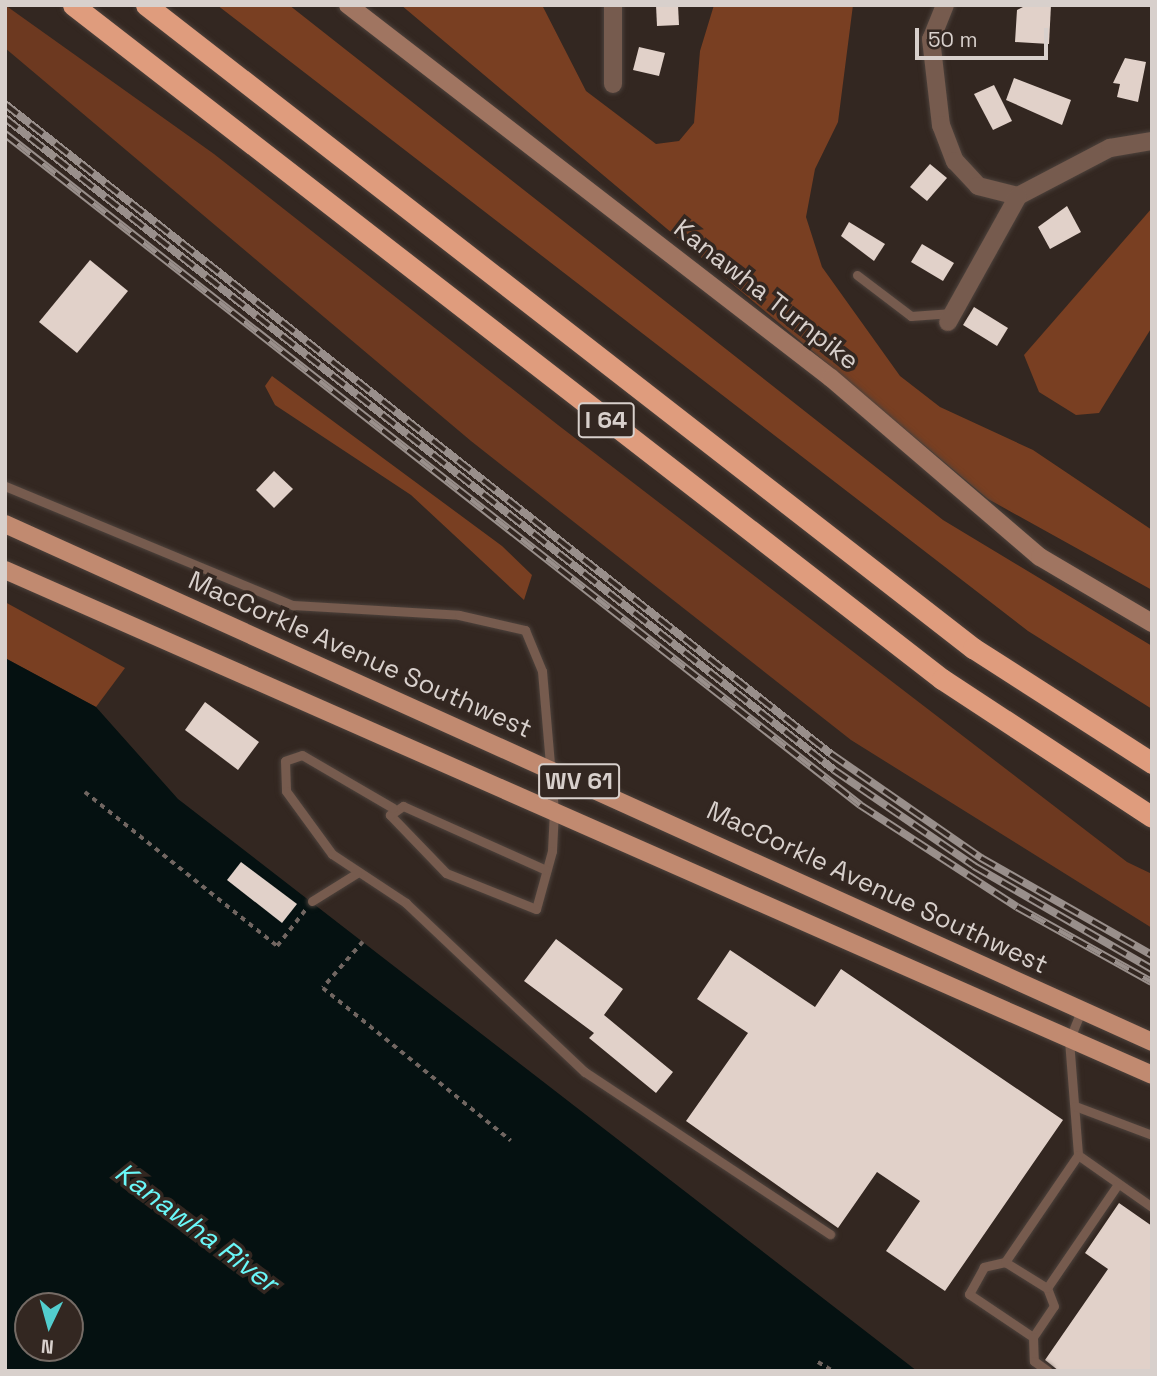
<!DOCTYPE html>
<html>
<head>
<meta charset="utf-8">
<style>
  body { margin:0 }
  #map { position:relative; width:1157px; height:1376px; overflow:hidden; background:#332721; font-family:"Space Grotesk",sans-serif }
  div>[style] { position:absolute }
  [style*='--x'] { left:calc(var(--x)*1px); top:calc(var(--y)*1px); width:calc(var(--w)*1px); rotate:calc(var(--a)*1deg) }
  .green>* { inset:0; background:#6d3920 }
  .forest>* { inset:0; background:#793f22 }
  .water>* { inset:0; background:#051111 }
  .building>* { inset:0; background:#e1d1c9 }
  .path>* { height:3.5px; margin-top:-1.75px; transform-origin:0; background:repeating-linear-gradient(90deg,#716661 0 5px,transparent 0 10px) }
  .roads { filter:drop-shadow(0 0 2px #4d423c) drop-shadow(0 0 2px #4d423c) }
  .service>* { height:9px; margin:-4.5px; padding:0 4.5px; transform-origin:4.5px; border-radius:4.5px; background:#765b4e }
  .minor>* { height:18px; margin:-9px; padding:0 9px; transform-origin:9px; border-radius:9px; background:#765b4e }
  .secondary>* { height:18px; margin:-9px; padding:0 9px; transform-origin:9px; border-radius:9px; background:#a07561 }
  .primary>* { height:18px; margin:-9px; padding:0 9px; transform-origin:9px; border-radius:9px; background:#c18a70 }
  .motorway>* { height:21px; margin:-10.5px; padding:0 10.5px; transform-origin:10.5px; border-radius:10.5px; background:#df9c7d }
  .rail>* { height:8px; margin-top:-4px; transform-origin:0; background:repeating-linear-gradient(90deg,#332721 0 16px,#998f8b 0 32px); box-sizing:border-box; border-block:2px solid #998f8b }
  span { translate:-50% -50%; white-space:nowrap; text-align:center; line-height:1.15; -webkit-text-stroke:7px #332721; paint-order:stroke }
  .shield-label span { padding:2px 5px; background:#332721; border:2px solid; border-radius:5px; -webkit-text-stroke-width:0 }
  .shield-label { font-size:24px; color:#d8d0cc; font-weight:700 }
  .street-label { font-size:26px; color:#d8d0cc }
  .water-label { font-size:28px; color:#6af7f8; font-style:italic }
  .frame { position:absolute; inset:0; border:7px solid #d8d0cc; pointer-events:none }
  .north { position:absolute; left:14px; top:1292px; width:70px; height:70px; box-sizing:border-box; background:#332721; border:2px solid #756b65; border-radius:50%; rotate:185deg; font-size:19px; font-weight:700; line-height:28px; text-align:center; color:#d8d0cc }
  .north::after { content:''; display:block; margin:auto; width:24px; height:32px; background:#52cdce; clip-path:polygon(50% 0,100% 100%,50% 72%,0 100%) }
  .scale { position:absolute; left:915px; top:28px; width:133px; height:32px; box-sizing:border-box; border:4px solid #d8d0cc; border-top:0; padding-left:9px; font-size:21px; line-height:24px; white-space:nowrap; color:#d8d0cc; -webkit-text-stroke:5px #332721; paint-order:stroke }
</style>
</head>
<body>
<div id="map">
  <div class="green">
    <div style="clip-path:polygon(5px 5px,214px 154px,558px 425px,1127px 862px,1152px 874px,1152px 928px,851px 740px,471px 441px,5px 48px)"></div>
  </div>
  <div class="forest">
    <div style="clip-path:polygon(217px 5px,289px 5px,943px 520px,1152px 646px,1152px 709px,1028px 631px)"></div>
    <div style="clip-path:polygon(401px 5px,542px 5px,586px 91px,656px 144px,679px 141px,694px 123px,700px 51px,714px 5px,853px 5px,838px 122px,815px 169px,806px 217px,822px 267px,900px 376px,940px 407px,1033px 450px,1152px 530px,1152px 590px,988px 499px)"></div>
    <div style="clip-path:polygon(1152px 208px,1152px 327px,1099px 413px,1076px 415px,1039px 392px,1024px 355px)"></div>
    <div style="clip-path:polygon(272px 376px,502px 546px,532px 575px,524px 600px,411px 495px,275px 405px,265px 386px)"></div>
    <div style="clip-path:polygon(5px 602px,125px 668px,96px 707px,5px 658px)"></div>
  </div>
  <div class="water">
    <div style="clip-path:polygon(evenodd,5px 658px,96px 707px,178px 799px,917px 1371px,5px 1371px,5px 658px,28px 1306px,70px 1306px,70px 1348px,28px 1348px,28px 1306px)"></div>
  </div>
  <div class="building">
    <div style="clip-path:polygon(656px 5px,678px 5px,679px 25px,657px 26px)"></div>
    <div style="clip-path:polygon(1027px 5px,1051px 5px,1049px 44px,1015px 42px,1017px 10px)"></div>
    <div style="clip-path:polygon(639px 47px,665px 53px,659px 76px,633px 70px)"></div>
    <div style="clip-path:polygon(1125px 58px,1146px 62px,1138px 102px,1117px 97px,1120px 84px,1113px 83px)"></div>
    <div style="clip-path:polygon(1014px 78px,1071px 100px,1062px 125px,1006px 100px)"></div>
    <div style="clip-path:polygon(994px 85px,1012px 121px,993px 130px,974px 94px)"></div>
    <div style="clip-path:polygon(930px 164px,947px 178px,927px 201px,910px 187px)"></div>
    <div style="clip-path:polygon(1067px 206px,1081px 232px,1050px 249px,1038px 227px)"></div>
    <div style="clip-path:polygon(849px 222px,885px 244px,874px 261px,841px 236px)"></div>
    <div style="clip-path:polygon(922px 244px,954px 263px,943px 281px,911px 262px)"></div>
    <div style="clip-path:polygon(90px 260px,128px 291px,77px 353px,39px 322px)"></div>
    <div style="clip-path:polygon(974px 307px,1008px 328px,997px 346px,963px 325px)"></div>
    <div style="clip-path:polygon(274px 471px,293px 489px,274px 508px,256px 490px)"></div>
    <div style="clip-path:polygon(205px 702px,259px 742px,238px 770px,185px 730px)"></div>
    <div style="clip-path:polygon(241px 862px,297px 904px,282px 923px,227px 880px)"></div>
    <div style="clip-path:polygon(556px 939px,623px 989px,604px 1015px,673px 1072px,656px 1093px,589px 1038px,594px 1033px,524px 981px)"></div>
    <div style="clip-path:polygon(730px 950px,815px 1007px,841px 969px,1063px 1120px,945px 1291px,886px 1251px,920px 1201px,877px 1172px,838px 1228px,686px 1121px,748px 1033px,697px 999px)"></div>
    <div style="clip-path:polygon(1119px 1203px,1152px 1226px,1152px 1371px,1059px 1371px,1045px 1360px,1108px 1269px,1085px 1253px)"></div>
  </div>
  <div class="path">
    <div style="--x:85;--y:792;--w:246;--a:38.7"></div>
    <div style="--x:277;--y:946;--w:47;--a:-51.9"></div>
    <div style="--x:363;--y:942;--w:61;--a:131"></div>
    <div style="--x:323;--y:988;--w:242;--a:39.1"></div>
    <div style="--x:818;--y:1362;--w:17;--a:31"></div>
  </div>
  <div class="roads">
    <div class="service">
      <div style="--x:857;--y:275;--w:68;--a:37.2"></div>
      <div style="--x:911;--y:316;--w:41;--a:-4.2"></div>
      <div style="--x:5;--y:486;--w:312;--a:22.5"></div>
      <div style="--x:293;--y:605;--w:166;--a:3.4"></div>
      <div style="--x:459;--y:615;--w:68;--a:12.8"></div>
      <div style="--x:525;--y:630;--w:44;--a:67.5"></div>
      <div style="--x:542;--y:671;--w:141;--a:85.1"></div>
      <div style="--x:554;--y:811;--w:40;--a:92.9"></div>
      <div style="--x:552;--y:851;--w:60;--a:105.4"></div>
      <div style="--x:536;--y:909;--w:97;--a:-158.2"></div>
      <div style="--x:446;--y:873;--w:81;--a:-134"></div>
      <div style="--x:390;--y:815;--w:16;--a:-35"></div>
      <div style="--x:403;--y:806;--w:157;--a:24.1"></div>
      <div style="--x:393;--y:808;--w:105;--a:-149.8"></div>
      <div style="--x:302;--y:755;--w:18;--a:161"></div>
      <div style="--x:285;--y:761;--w:30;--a:88"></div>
      <div style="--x:286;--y:791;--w:78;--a:53.9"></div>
      <div style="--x:332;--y:854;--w:89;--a:33.5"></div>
      <div style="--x:406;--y:903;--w:246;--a:43.4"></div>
      <div style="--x:585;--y:1072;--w:294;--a:33.5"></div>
      <div style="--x:312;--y:901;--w:53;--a:-31.9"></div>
      <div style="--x:1081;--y:1011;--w:31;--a:112"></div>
      <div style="--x:1069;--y:1040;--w:115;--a:85.5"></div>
      <div style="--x:1078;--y:1155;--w:90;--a:35.1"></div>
      <div style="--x:1075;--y:1106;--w:82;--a:20.6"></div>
      <div style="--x:1078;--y:1155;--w:130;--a:124.3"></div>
      <div style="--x:1005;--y:1262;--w:22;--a:167"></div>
      <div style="--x:984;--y:1267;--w:31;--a:119"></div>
      <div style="--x:969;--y:1294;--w:77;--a:33.9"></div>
      <div style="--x:1033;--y:1337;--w:37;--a:-56"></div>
      <div style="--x:1054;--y:1306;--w:19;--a:-111"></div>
      <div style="--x:1047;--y:1288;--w:126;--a:-55.7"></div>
      <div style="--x:1005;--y:1262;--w:49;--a:31.8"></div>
      <div style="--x:1033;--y:1337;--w:24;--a:88"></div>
      <div style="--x:1034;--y:1361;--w:17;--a:36"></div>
    </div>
    <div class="minor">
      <div style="--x:945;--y:5;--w:37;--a:112"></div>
      <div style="--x:931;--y:39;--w:87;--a:83.4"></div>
      <div style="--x:941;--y:125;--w:39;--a:69"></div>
      <div style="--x:955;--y:161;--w:34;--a:47"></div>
      <div style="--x:978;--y:186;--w:41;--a:14"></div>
      <div style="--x:1018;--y:196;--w:104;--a:-27.6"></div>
      <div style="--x:1110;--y:148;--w:43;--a:-9.5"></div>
      <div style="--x:613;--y:84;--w:79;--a:-90"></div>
      <div style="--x:948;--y:322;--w:144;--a:-60.9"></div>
    </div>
    <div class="secondary">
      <div style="--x:348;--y:5;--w:610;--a:37.68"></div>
      <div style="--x:831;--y:378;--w:275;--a:40.6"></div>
      <div style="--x:1040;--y:557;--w:130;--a:30.5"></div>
    </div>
    <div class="primary">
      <div style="--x:5;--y:524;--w:1259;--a:24.3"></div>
      <div style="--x:5;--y:570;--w:1253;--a:23.76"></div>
    </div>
    <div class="motorway">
      <div style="--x:73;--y:5;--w:1100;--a:37.8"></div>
      <div style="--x:942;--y:679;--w:251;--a:33.3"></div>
      <div style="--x:146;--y:5;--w:1048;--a:37.87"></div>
      <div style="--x:973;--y:648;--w:213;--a:32.7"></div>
    </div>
  </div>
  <div class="rail">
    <div style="--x:5;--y:104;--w:1051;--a:38.2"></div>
    <div style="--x:831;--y:754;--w:183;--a:34.7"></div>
    <div style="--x:981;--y:858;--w:197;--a:29.6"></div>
    <div style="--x:5;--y:118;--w:1055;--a:38.18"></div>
    <div style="--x:834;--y:770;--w:170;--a:34.4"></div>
    <div style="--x:974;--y:866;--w:206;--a:30.1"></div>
    <div style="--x:5;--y:134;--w:1087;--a:38.12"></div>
    <div style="--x:860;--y:805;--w:187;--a:33"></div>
    <div style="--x:1017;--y:907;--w:154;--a:29.1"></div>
  </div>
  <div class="shield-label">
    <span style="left:606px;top:420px">I 64</span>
    <span style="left:579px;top:781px">WV 61</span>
  </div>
  <div class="street-label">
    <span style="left:766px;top:295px;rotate:38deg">Kanawha Turnpike</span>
    <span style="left:360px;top:655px;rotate:24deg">MacCorkle Avenue Southwest</span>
    <span style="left:877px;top:888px;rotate:25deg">MacCorkle Avenue Southwest</span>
  </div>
  <div class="water-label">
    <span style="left:197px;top:1227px;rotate:37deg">Kanawha River</span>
  </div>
  <div class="frame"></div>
  <div class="north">N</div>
  <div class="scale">50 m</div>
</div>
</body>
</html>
